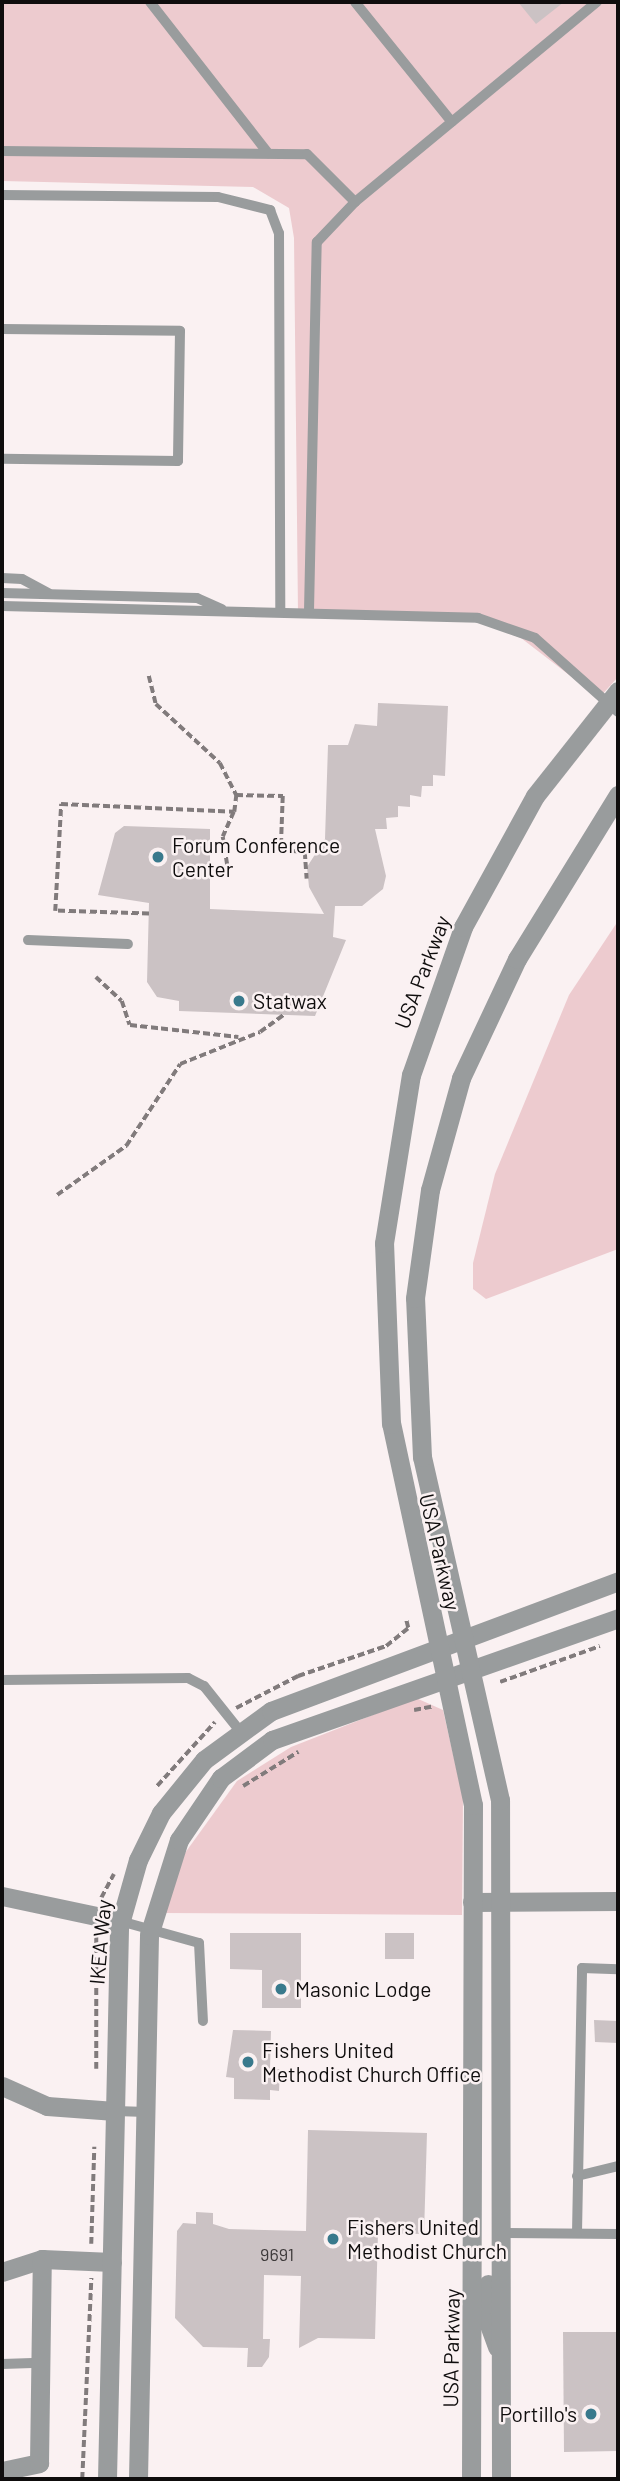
<!DOCTYPE html>
<html>
<head>
<meta charset="utf-8">
<style>
  body { margin:0 }
  #map { position:relative; width:620px; height:2481px; overflow:hidden; background:#faf1f2; font-family:Barlow,sans-serif }
  div>[style] { position:absolute }
  [style*='--x'] { left:calc(var(--x)*1px); top:calc(var(--y)*1px); width:calc(var(--w)*1px); rotate:calc(var(--a)*1deg) }
  .green>* { inset:0; background:#edcbcf }
  .building>* { inset:0; background:#cbc2c4 }
  .path>* { height:3.5px; margin-top:-1.75px; transform-origin:0; background:repeating-linear-gradient(90deg,#817b7c 0 7px,transparent 0 10.5px) }
  .service>* { height:10px; margin:-5px; padding:0 5px; transform-origin:5px; border-radius:5px; background:#999c9d }
  .minor>* { height:19px; margin:-9.5px; padding:0 9.5px; transform-origin:9.5px; border-radius:9.5px; background:#999c9d }
  .tertiary>* { height:19px; margin:-9.5px; padding:0 9.5px; transform-origin:9.5px; border-radius:9.5px; background:#999c9d }
  .dots>* { width:19px; height:19px; translate:-50% -50%; box-sizing:border-box; border:4px solid #faf1f2; border-radius:50% }
  span { translate:-50% -50%; white-space:nowrap; text-align:center; line-height:1.15; -webkit-text-stroke:5px #faf1f2; paint-order:stroke }
  .number-label { font-size:18px; color:#3e3a3b }
  .number-label span { -webkit-text-stroke-width:0 }
  .poi-label { font-size:21px; color:#0f0d0d }
  .left { translate:0 -50%; text-align:left }
  .right { translate:-100% -50%; text-align:right }
  .street-label { font-size:21px; color:#0f0d0d }
  .frame { position:absolute; inset:0; border:4px solid #0f0d0d; pointer-events:none }
</style>
</head>
<body>
<div id="map">
  <div class="green">
    <div style="clip-path:polygon(2px 2px,618px 2px,618px 677px,599px 698px,521px 638px,475px 620px,298px 614px,294px 238px,289px 208px,253px 187px,2px 181px)"></div>
    <div style="clip-path:polygon(618px 921px,618px 1249px,486px 1299px,473px 1289px,473px 1263px,495px 1174px,569px 995px)"></div>
    <div style="clip-path:polygon(416px 1698px,443px 1710px,463px 1798px,462px 1915px,163px 1913px,185px 1853px,237px 1781px,291px 1747px)"></div>
  </div>
  <div class="building">
    <div style="clip-path:polygon(518px 2px,564px 2px,536px 24px)"></div>
    <div style="clip-path:polygon(378px 703px,448px 706px,445px 776px,433px 775px,433px 786px,422px 786px,421px 797px,410px 795px,410px 807px,398px 806px,398px 817px,386px 818px,387px 829px,375px 829px,386px 876px,383px 889px,362px 906px,335px 906px,333px 937px,346px 940px,315px 1016px,179px 1011px,179px 1001px,157px 997px,147px 982px,149px 903px,98px 895px,115px 833px,124px 826px,210px 829px,210px 909px,324px 914px,309px 887px,307px 867px,325px 839px,328px 745px,348px 745px,355px 724px,377px 726px)"></div>
    <div style="clip-path:polygon(230px 1933px,301px 1933px,301px 2008px,262px 2008px,262px 1970px,230px 1969px)"></div>
    <div style="clip-path:polygon(385px 1933px,414px 1933px,414px 1959px,385px 1959px)"></div>
    <div style="clip-path:polygon(594px 2020px,618px 2021px,618px 2043px,595px 2042px)"></div>
    <div style="clip-path:polygon(233px 2030px,271px 2031px,270px 2069px,280px 2069px,279px 2091px,270px 2090px,270px 2100px,234px 2099px,234px 2078px,226px 2077px)"></div>
    <div style="clip-path:polygon(308px 2130px,427px 2133px,424px 2234px,378px 2233px,375px 2339px,318px 2338px,299px 2348px,301px 2276px,264px 2275px,263px 2339px,270px 2339px,269px 2357px,262px 2367px,247px 2367px,248px 2348px,203px 2347px,175px 2318px,177px 2231px,183px 2223px,196px 2224px,196px 2212px,213px 2213px,213px 2224px,229px 2229px,306px 2231px)"></div>
    <div style="clip-path:polygon(563px 2332px,618px 2332px,618px 2451px,564px 2452px)"></div>
  </div>
  <div class="path">
    <div style="--x:149;--y:676;--w:29;--a:76"></div>
    <div style="--x:156;--y:704;--w:87;--a:42.7"></div>
    <div style="--x:220;--y:763;--w:36;--a:63"></div>
    <div style="--x:236;--y:795;--w:47;--a:1.2"></div>
    <div style="--x:283;--y:796;--w:54;--a:92.1"></div>
    <div style="--x:281;--y:850;--w:24;--a:5"></div>
    <div style="--x:305;--y:852;--w:27;--a:86"></div>
    <div style="--x:234;--y:812;--w:17;--a:-83"></div>
    <div style="--x:149;--y:914;--w:94;--a:-178.2"></div>
    <div style="--x:55;--y:911;--w:107;--a:-86.8"></div>
    <div style="--x:61;--y:804;--w:173;--a:2.6"></div>
    <div style="--x:234;--y:812;--w:27;--a:114"></div>
    <div style="--x:223;--y:837;--w:32;--a:81"></div>
    <div style="--x:228;--y:869;--w:18;--a:180"></div>
    <div style="--x:96;--y:977;--w:35;--a:43"></div>
    <div style="--x:122;--y:1001;--w:25;--a:72"></div>
    <div style="--x:130;--y:1025;--w:109;--a:6.3"></div>
    <div style="--x:57;--y:1195;--w:85;--a:-35.4"></div>
    <div style="--x:126;--y:1146;--w:98;--a:-56.6"></div>
    <div style="--x:180;--y:1064;--w:86;--a:-21.8"></div>
    <div style="--x:260;--y:1032;--w:29;--a:-36"></div>
    <div style="--x:500;--y:1682;--w:106;--a:-19.8"></div>
    <div style="--x:236;--y:1708;--w:70;--a:-27.3"></div>
    <div style="--x:298;--y:1676;--w:93;--a:-18.8"></div>
    <div style="--x:386;--y:1646;--w:28;--a:-39"></div>
    <div style="--x:408;--y:1628;--w:8;--a:-104"></div>
    <div style="--x:414;--y:1710;--w:20;--a:-11"></div>
    <div style="--x:157;--y:1786;--w:86;--a:-47.8"></div>
    <div style="--x:243;--y:1786;--w:65;--a:-31.7"></div>
    <div style="--x:101;--y:1898;--w:27;--a:-62"></div>
    <div style="--x:96;--y:2069;--w:135;--a:-90"></div>
    <div style="--x:91;--y:2244;--w:97;--a:-88.2"></div>
    <div style="--x:82;--y:2479;--w:201;--a:-87.4"></div>
  </div>
  <div class="service">
    <div style="--x:150;--y:2;--w:192;--a:52"></div>
    <div style="--x:355;--y:2;--w:154;--a:51.1"></div>
    <div style="--x:2;--y:151;--w:305;--a:0.6"></div>
    <div style="--x:307;--y:154;--w:68;--a:45"></div>
    <div style="--x:2;--y:195;--w:216;--a:0.5"></div>
    <div style="--x:218;--y:197;--w:54;--a:14"></div>
    <div style="--x:270;--y:210;--w:25;--a:69"></div>
    <div style="--x:279;--y:233;--w:377;--a:89.8"></div>
    <div style="--x:2;--y:329;--w:178;--a:0.6"></div>
    <div style="--x:180;--y:331;--w:130;--a:90.9"></div>
    <div style="--x:178;--y:461;--w:176;--a:-179.3"></div>
    <div style="--x:2;--y:578;--w:20;--a:3"></div>
    <div style="--x:22;--y:579;--w:30;--a:28"></div>
    <div style="--x:2;--y:593;--w:195;--a:1.5"></div>
    <div style="--x:197;--y:598;--w:27;--a:24"></div>
    <div style="--x:2;--y:606;--w:476;--a:1.4"></div>
    <div style="--x:478;--y:618;--w:60;--a:19.3"></div>
    <div style="--x:535;--y:638;--w:111;--a:41.7"></div>
    <div style="--x:309;--y:611;--w:369;--a:-88.8"></div>
    <div style="--x:317;--y:242;--w:55;--a:-46.5"></div>
    <div style="--x:355;--y:202;--w:314;--a:-39.6"></div>
    <div style="--x:28;--y:940;--w:100;--a:2.3"></div>
    <div style="--x:2;--y:1680;--w:186;--a:-0.6"></div>
    <div style="--x:188;--y:1678;--w:18;--a:27"></div>
    <div style="--x:204;--y:1686;--w:58;--a:51.3"></div>
    <div style="--x:120;--y:1921;--w:82;--a:15.6"></div>
    <div style="--x:199;--y:1943;--w:78;--a:87.1"></div>
    <div style="--x:115;--y:2111;--w:32;--a:2"></div>
    <div style="--x:577;--y:2176;--w:42;--a:-13.7"></div>
    <div style="--x:500;--y:2233;--w:118;--a:0.5"></div>
    <div style="--x:577;--y:2233;--w:265;--a:-88.9"></div>
    <div style="--x:582;--y:1968;--w:36;--a:2"></div>
    <div style="--x:2;--y:2364;--w:38;--a:-2"></div>
  </div>
  <div class="minor">
    <div style="--x:2;--y:1896;--w:121;--a:12"></div>
    <div style="--x:472;--y:1902;--w:146;--a:-0.4"></div>
    <div style="--x:2;--y:2086;--w:49;--a:24"></div>
    <div style="--x:47;--y:2106;--w:68;--a:4.2"></div>
    <div style="--x:2;--y:2272;--w:42;--a:-18"></div>
    <div style="--x:42;--y:2259;--w:70;--a:2.5"></div>
    <div style="--x:2;--y:2471;--w:38;--a:-12"></div>
    <div style="--x:39;--y:2463;--w:204;--a:-89.2"></div>
    <div style="--x:107;--y:2479;--w:552;--a:-88.75"></div>
    <div style="--x:119;--y:1927;--w:70;--a:-74.2"></div>
    <div style="--x:138;--y:1860;--w:52;--a:-63.9"></div>
    <div style="--x:161;--y:1813;--w:68;--a:-50.9"></div>
    <div style="--x:204;--y:1760;--w:83;--a:-36.2"></div>
    <div style="--x:271;--y:1711;--w:371;--a:-20.5"></div>
    <div style="--x:138;--y:2479;--w:544;--a:-88.84"></div>
    <div style="--x:149;--y:1935;--w:100;--a:-72.5"></div>
    <div style="--x:179;--y:1840;--w:75;--a:-55.9"></div>
    <div style="--x:221;--y:1778;--w:64;--a:-36.7"></div>
    <div style="--x:272;--y:1740;--w:367;--a:-19.4"></div>
  </div>
  <div class="tertiary">
    <div style="--x:488;--y:2284;--w:38;--a:90"></div>
    <div style="--x:488;--y:2322;--w:27;--a:70"></div>
    <div style="--x:471;--y:2479;--w:674;--a:-89.83"></div>
    <div style="--x:473;--y:1805;--w:390;--a:-102.1"></div>
    <div style="--x:391;--y:1424;--w:181;--a:-92.2"></div>
    <div style="--x:384;--y:1243;--w:170;--a:-80.9"></div>
    <div style="--x:411;--y:1075;--w:157;--a:-70.6"></div>
    <div style="--x:463;--y:927;--w:149;--a:-61.2"></div>
    <div style="--x:535;--y:796;--w:134;--a:-51.7"></div>
    <div style="--x:501;--y:2479;--w:679;--a:-90.08"></div>
    <div style="--x:500;--y:1800;--w:352;--a:-102.8"></div>
    <div style="--x:422;--y:1457;--w:159;--a:-92.5"></div>
    <div style="--x:415;--y:1298;--w:109;--a:-82.1"></div>
    <div style="--x:430;--y:1190;--w:116;--a:-74.5"></div>
    <div style="--x:461;--y:1078;--w:132;--a:-64.8"></div>
    <div style="--x:517;--y:959;--w:193;--a:-58.4"></div>
  </div>
  <div class="dots">
    <div style="left:158px;top:857px;background:#39798c"></div>
    <div style="left:239px;top:1001px;background:#39798c"></div>
    <div style="left:281px;top:1989px;background:#39798c"></div>
    <div style="left:248px;top:2062px;background:#39798c"></div>
    <div style="left:333px;top:2239px;background:#39798c"></div>
    <div style="left:591px;top:2414px;background:#39798c"></div>
  </div>
  <div class="number-label">
    <span style="left:277px;top:2254px">9691</span>
  </div>
  <div class="poi-label">
    <span class="left" style="left:172px;top:857px">Forum Conference<br>Center</span>
    <span class="left" style="left:253px;top:1001px">Statwax</span>
    <span class="left" style="left:295px;top:1989px">Masonic Lodge</span>
    <span class="left" style="left:262px;top:2062px">Fishers United<br>Methodist Church Office</span>
    <span class="left" style="left:347px;top:2239px">Fishers United<br>Methodist Church</span>
    <span class="right" style="left:577px;top:2414px">Portillo's</span>
  </div>
  <div class="street-label">
    <span style="left:422px;top:972px;rotate:-69deg">USA Parkway</span>
    <span style="left:440px;top:1552px;rotate:77deg">USA Parkway</span>
    <span style="left:100px;top:1942px;rotate:-85deg">IKEA Way</span>
    <span style="left:451px;top:2348px;rotate:-89deg">USA Parkway</span>
  </div>
  <div class="frame"></div>
</div>
</body>
</html>
